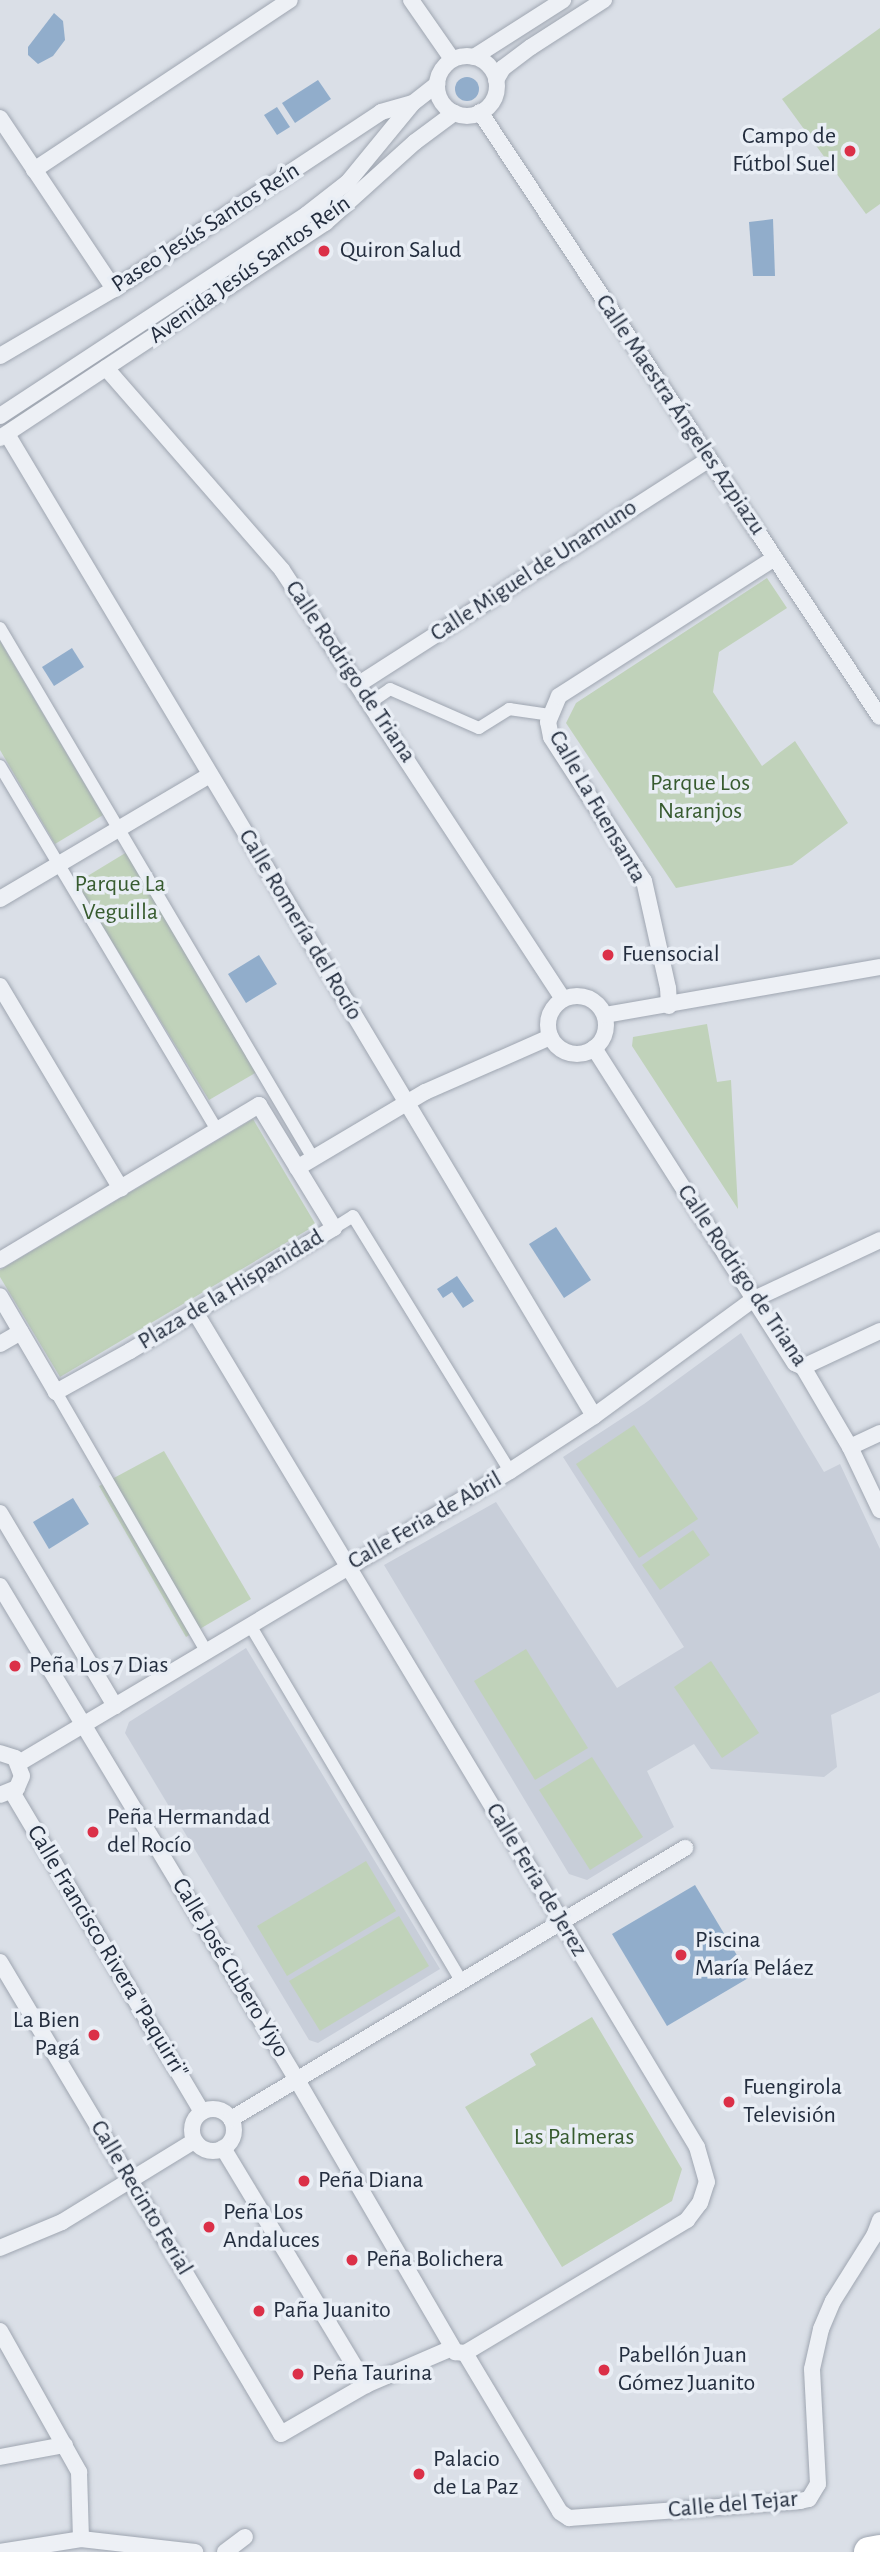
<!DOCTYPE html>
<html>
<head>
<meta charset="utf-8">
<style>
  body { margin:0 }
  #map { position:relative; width:880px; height:2552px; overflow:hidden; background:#dadfe7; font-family:"Alegreya Sans",sans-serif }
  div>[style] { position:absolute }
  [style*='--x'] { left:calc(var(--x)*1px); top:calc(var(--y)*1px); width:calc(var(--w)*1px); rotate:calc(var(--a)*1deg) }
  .built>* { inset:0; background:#c8ced9 }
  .green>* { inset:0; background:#c0d2ba }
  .water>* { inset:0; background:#91adcb }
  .round { border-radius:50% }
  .roads { filter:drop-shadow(0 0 2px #9fa6b1) drop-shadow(0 0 2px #9fa6b1) }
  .pedestrian>* { height:12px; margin:-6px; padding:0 6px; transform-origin:6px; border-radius:6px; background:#edf0f5 }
  .minor>* { height:16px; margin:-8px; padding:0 8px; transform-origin:8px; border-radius:8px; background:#edf0f5 }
  .minor>.ring { margin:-8px; padding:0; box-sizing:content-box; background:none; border:16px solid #edf0f5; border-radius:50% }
  .motorway>* { height:30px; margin:-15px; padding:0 15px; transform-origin:15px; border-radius:15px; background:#fff }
  .dots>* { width:19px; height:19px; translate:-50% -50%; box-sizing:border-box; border:4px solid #e9eef5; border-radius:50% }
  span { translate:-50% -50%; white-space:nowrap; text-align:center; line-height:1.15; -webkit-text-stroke:7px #e9eef5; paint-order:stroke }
  .poi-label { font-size:24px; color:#232d3e }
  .right { translate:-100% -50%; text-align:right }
  .left { translate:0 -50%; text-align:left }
  .street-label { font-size:24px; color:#232d3e }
  .park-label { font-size:24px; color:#375b2f }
</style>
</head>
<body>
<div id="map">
  <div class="built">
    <div style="clip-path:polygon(741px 1333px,824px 1472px,840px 1464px,880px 1549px,880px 1692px,831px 1715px,837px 1767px,824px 1777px,711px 1769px,694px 1744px,647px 1771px,674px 1827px,587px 1880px,569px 1874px,384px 1565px,496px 1502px,617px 1688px,684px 1647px,563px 1457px,644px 1404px)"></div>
    <div style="clip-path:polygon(246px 1648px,440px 1969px,318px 2043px,309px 2040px,125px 1733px,129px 1722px)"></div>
  </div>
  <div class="green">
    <div style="clip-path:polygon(880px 28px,880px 204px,866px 214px,782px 99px)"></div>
    <div style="clip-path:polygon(767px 578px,787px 608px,719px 652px,713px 692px,762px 766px,795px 741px,848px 823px,792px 865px,676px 888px,566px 723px,576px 703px)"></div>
    <div style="clip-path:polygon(0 641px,103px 815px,55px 844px,0 750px)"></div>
    <div style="clip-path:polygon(127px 852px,257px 1072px,209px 1100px,76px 883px)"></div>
    <div style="clip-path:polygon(707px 1024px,717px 1082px,731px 1080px,738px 1209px,632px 1046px,633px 1037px)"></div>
    <div style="clip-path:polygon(253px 1119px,316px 1225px,60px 1377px,0 1277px,0 1270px)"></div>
    <div style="clip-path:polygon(634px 1425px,698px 1519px,639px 1558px,576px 1464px)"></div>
    <div style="clip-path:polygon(164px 1451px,251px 1599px,186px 1637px,99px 1486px)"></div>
    <div style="clip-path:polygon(693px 1530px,710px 1555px,660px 1590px,642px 1565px)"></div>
    <div style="clip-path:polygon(526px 1649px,588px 1748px,535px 1780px,474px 1681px)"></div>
    <div style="clip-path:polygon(711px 1661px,759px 1733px,722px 1758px,674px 1687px)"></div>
    <div style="clip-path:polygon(592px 1757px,643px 1837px,590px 1870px,539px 1790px)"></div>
    <div style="clip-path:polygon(366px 1861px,396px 1911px,287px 1976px,257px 1926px)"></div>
    <div style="clip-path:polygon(399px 1916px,429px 1966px,320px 2031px,289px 1981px)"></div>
    <div style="clip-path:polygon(592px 2017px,682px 2169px,672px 2201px,562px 2267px,465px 2107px,536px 2065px,530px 2054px)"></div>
  </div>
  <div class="water">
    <div style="clip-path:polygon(54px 13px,63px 21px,65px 40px,53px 56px,38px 64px,28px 55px,28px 47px)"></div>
    <div class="round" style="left:455px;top:77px;width:24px;height:24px"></div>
    <div style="clip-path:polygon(318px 80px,331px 99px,295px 123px,282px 103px)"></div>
    <div style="clip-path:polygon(277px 107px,290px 127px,277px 135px,264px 115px)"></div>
    <div style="clip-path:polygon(773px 219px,775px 276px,753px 276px,749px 222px)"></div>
    <div style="clip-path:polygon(72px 648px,84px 667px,54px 686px,42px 667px)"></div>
    <div style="clip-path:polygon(259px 955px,277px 984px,246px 1003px,228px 974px)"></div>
    <div style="clip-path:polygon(556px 1227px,591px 1280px,564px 1298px,529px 1244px)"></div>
    <div style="clip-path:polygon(457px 1276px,474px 1301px,463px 1308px,452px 1292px,443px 1298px,437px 1289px)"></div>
    <div style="clip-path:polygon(73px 1498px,89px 1524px,49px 1549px,33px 1522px)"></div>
    <div style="clip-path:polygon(695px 1885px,750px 1977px,667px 2026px,612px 1934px)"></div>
  </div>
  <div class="roads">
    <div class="pedestrian">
      <div style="--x:0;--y:628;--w:616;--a:59.44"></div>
      <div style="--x:371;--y:702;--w:23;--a:-34"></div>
      <div style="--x:390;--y:689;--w:97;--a:23.7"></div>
      <div style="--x:479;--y:728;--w:36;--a:-32"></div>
      <div style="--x:509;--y:709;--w:41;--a:8.3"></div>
      <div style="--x:0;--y:766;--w:425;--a:59.2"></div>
      <div style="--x:334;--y:1228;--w:22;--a:-32"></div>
      <div style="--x:353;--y:1216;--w:299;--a:58.4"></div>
      <div style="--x:56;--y:1392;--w:299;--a:59.9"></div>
      <div style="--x:250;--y:1625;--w:415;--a:59.3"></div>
    </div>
    <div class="minor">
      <div style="--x:411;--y:0;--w:72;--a:55.2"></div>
      <div class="ring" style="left:437px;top:56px;width:44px;height:44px"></div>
      <div style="--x:474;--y:57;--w:106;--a:-32.6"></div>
      <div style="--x:496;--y:80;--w:14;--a:-60"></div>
      <div style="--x:503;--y:68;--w:35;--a:-37"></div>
      <div style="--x:531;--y:47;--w:87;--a:-32.8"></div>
      <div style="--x:480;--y:112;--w:725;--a:56.53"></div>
      <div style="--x:0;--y:118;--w:206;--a:56.3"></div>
      <div style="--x:34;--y:170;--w:307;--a:-33.6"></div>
      <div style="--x:0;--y:356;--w:132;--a:-30.4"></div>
      <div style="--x:114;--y:289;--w:320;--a:-33.5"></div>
      <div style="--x:381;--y:112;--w:33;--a:-16"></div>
      <div style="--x:106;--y:368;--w:268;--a:48.9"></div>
      <div style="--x:282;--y:570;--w:513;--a:56.77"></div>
      <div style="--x:0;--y:416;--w:367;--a:-33.3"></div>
      <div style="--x:307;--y:214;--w:52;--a:-38"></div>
      <div style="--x:348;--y:182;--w:102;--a:-50.6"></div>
      <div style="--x:413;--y:103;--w:31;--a:-38"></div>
      <div style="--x:7;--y:434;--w:1144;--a:59.13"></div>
      <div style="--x:0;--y:438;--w:390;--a:-33.5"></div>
      <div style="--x:325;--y:223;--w:121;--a:-42"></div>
      <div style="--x:415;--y:142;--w:49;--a:-36.6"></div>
      <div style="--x:359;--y:684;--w:416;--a:-32.7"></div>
      <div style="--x:0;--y:899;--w:244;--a:-30.6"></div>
      <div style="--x:0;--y:986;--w:236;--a:59.2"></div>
      <div class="ring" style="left:548px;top:996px;width:42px;height:42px"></div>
      <div style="--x:669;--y:1006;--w:18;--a:-93"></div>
      <div style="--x:668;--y:988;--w:110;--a:-102.6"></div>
      <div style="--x:644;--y:881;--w:171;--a:-122.9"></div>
      <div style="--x:551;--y:737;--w:15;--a:-101"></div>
      <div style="--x:548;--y:722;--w:28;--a:-67"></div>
      <div style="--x:559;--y:696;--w:256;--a:-32.6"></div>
      <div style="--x:605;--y:1015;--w:279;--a:-9.9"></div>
      <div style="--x:594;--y:1048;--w:374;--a:57.5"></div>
      <div style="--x:795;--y:1363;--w:9;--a:27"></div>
      <div style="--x:803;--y:1367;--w:93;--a:59.6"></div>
      <div style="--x:850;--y:1447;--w:70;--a:64.5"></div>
      <div style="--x:297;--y:1168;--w:149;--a:-30.7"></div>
      <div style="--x:425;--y:1092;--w:137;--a:-23.7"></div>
      <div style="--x:0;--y:1260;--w:302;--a:-30.9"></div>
      <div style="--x:259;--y:1105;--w:144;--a:58.6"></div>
      <div style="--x:334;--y:1228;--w:238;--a:148.9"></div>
      <div style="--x:130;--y:1351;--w:85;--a:151"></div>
      <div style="--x:56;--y:1392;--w:111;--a:-120.3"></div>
      <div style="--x:0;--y:1344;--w:24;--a:-30"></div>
      <div style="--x:803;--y:1367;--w:85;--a:-25.1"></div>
      <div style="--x:850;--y:1447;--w:33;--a:-25"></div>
      <div style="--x:0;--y:1513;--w:225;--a:59.2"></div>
      <div style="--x:0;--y:1586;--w:576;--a:58.99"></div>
      <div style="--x:297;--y:2080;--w:315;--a:59.8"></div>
      <div style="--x:455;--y:2352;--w:10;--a:6"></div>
      <div style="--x:465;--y:2353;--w:259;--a:-30.9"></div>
      <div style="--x:687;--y:2220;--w:21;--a:-53"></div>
      <div style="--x:700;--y:2203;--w:22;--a:-72"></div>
      <div style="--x:707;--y:2182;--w:36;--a:-106"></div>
      <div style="--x:697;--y:2147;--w:974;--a:-121.01"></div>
      <div style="--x:0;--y:1753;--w:16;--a:18"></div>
      <div style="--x:15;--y:1758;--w:19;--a:69"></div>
      <div style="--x:22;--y:1776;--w:13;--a:113"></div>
      <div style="--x:17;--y:1788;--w:18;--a:158"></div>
      <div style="--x:19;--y:1763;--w:571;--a:-30.74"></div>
      <div style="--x:510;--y:1471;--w:100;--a:-33.2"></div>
      <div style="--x:594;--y:1416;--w:198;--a:-36.2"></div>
      <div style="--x:754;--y:1299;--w:139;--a:-25.1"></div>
      <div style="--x:12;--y:1792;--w:372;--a:59.3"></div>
      <div style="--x:0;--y:1962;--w:549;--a:59.23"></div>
      <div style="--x:281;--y:2434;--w:98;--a:-30"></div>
      <div style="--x:366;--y:2385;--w:94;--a:-23.3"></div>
      <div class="ring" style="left:192px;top:2109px;width:26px;height:26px"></div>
      <div style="--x:231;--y:2119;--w:529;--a:-30.83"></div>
      <div style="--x:223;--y:2148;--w:277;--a:58.9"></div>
      <div style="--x:0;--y:2248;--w:67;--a:-22.8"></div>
      <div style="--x:62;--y:2222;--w:155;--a:-31.5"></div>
      <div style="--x:0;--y:2331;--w:162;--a:60.7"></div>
      <div style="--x:79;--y:2472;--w:67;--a:88.3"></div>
      <div style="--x:465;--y:2353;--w:185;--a:59.1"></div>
      <div style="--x:560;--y:2512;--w:11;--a:34"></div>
      <div style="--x:569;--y:2518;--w:232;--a:-4.2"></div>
      <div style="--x:800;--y:2501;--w:9;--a:-13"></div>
      <div style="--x:809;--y:2499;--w:17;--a:-59"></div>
      <div style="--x:818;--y:2484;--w:115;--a:-93"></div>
      <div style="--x:812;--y:2369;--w:41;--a:-77.3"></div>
      <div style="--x:821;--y:2329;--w:30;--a:-67"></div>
      <div style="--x:833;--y:2301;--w:77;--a:-57.8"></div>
      <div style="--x:874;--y:2236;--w:17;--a:-69"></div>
      <div style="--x:0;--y:2457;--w:66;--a:-10.5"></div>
      <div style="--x:0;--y:2552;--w:82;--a:-9.1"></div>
      <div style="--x:81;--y:2539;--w:115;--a:6.5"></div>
      <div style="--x:225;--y:2552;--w:25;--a:-37"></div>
    </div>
    <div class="motorway">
      <div style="--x:869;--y:2552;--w:11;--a:-10"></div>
    </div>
  </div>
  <div class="dots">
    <div style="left:850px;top:151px;background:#db3048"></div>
    <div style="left:324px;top:251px;background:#db3048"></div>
    <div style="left:608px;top:955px;background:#db3048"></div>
    <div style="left:15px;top:1666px;background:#db3048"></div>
    <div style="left:93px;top:1832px;background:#db3048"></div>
    <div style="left:681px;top:1955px;background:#db3048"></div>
    <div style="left:94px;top:2035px;background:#db3048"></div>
    <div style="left:729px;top:2102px;background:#db3048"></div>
    <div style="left:304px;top:2181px;background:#db3048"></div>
    <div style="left:209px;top:2227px;background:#db3048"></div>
    <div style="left:352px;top:2260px;background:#db3048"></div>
    <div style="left:259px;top:2311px;background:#db3048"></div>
    <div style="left:604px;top:2370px;background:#db3048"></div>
    <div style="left:298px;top:2374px;background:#db3048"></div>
    <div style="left:419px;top:2474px;background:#db3048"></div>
  </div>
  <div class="poi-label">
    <span class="right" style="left:836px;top:151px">Campo de<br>Fútbol Suel</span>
    <span class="left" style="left:340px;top:251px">Quiron Salud</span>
    <span class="left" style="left:622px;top:955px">Fuensocial</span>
    <span class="left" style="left:29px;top:1666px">Peña Los 7 Dias</span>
    <span class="left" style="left:107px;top:1832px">Peña Hermandad<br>del Rocío</span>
    <span class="left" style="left:695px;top:1955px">Piscina<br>María Peláez</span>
    <span class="right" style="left:80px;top:2035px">La Bien<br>Pagá</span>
    <span class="left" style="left:743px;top:2102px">Fuengirola<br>Televisión</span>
    <span class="left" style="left:318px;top:2181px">Peña Diana</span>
    <span class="left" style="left:223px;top:2227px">Peña Los<br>Andaluces</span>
    <span class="left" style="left:366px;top:2260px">Peña Bolichera</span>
    <span class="left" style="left:273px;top:2311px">Paña Juanito</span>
    <span class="left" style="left:618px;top:2370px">Pabellón Juan<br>Gómez Juanito</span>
    <span class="left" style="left:312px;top:2374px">Peña Taurina</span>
    <span class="left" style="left:433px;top:2474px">Palacio<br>de La Paz</span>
  </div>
  <div class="street-label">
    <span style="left:206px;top:228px;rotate:-33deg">Paseo Jesús Santos Reín</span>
    <span style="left:250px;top:270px;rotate:-35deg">Avenida Jesús Santos Reín</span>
    <span style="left:680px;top:415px;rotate:56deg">Calle Maestra Ángeles Azpiazu</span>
    <span style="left:534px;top:571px;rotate:-33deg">Calle Miguel de Unamuno</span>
    <span style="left:350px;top:672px;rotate:56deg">Calle Rodrigo de Triana</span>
    <span style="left:597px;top:807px;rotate:60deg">Calle La Fuensanta</span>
    <span style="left:300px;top:925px;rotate:59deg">Calle Romería del Rocío</span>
    <span style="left:742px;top:1276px;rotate:56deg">Calle Rodrigo de Triana</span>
    <span style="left:231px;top:1290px;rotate:-31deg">Plaza de la Hispanidad</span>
    <span style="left:425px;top:1521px;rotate:-30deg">Calle Feria de Abril</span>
    <span style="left:536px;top:1880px;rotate:59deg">Calle Feria de Jerez</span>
    <span style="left:107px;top:1952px;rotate:59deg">Calle Francisco Rivera "Paquirri"</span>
    <span style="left:230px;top:1968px;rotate:59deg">Calle José Cubero Yiyo</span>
    <span style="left:141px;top:2198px;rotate:59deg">Calle Recinto Ferial</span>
    <span style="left:733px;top:2505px;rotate:-5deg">Calle del Tejar</span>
  </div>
  <div class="park-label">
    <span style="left:700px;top:798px">Parque Los<br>Naranjos</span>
    <span style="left:120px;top:899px">Parque La<br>Veguilla</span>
    <span style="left:574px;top:2138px">Las Palmeras</span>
  </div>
</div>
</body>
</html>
